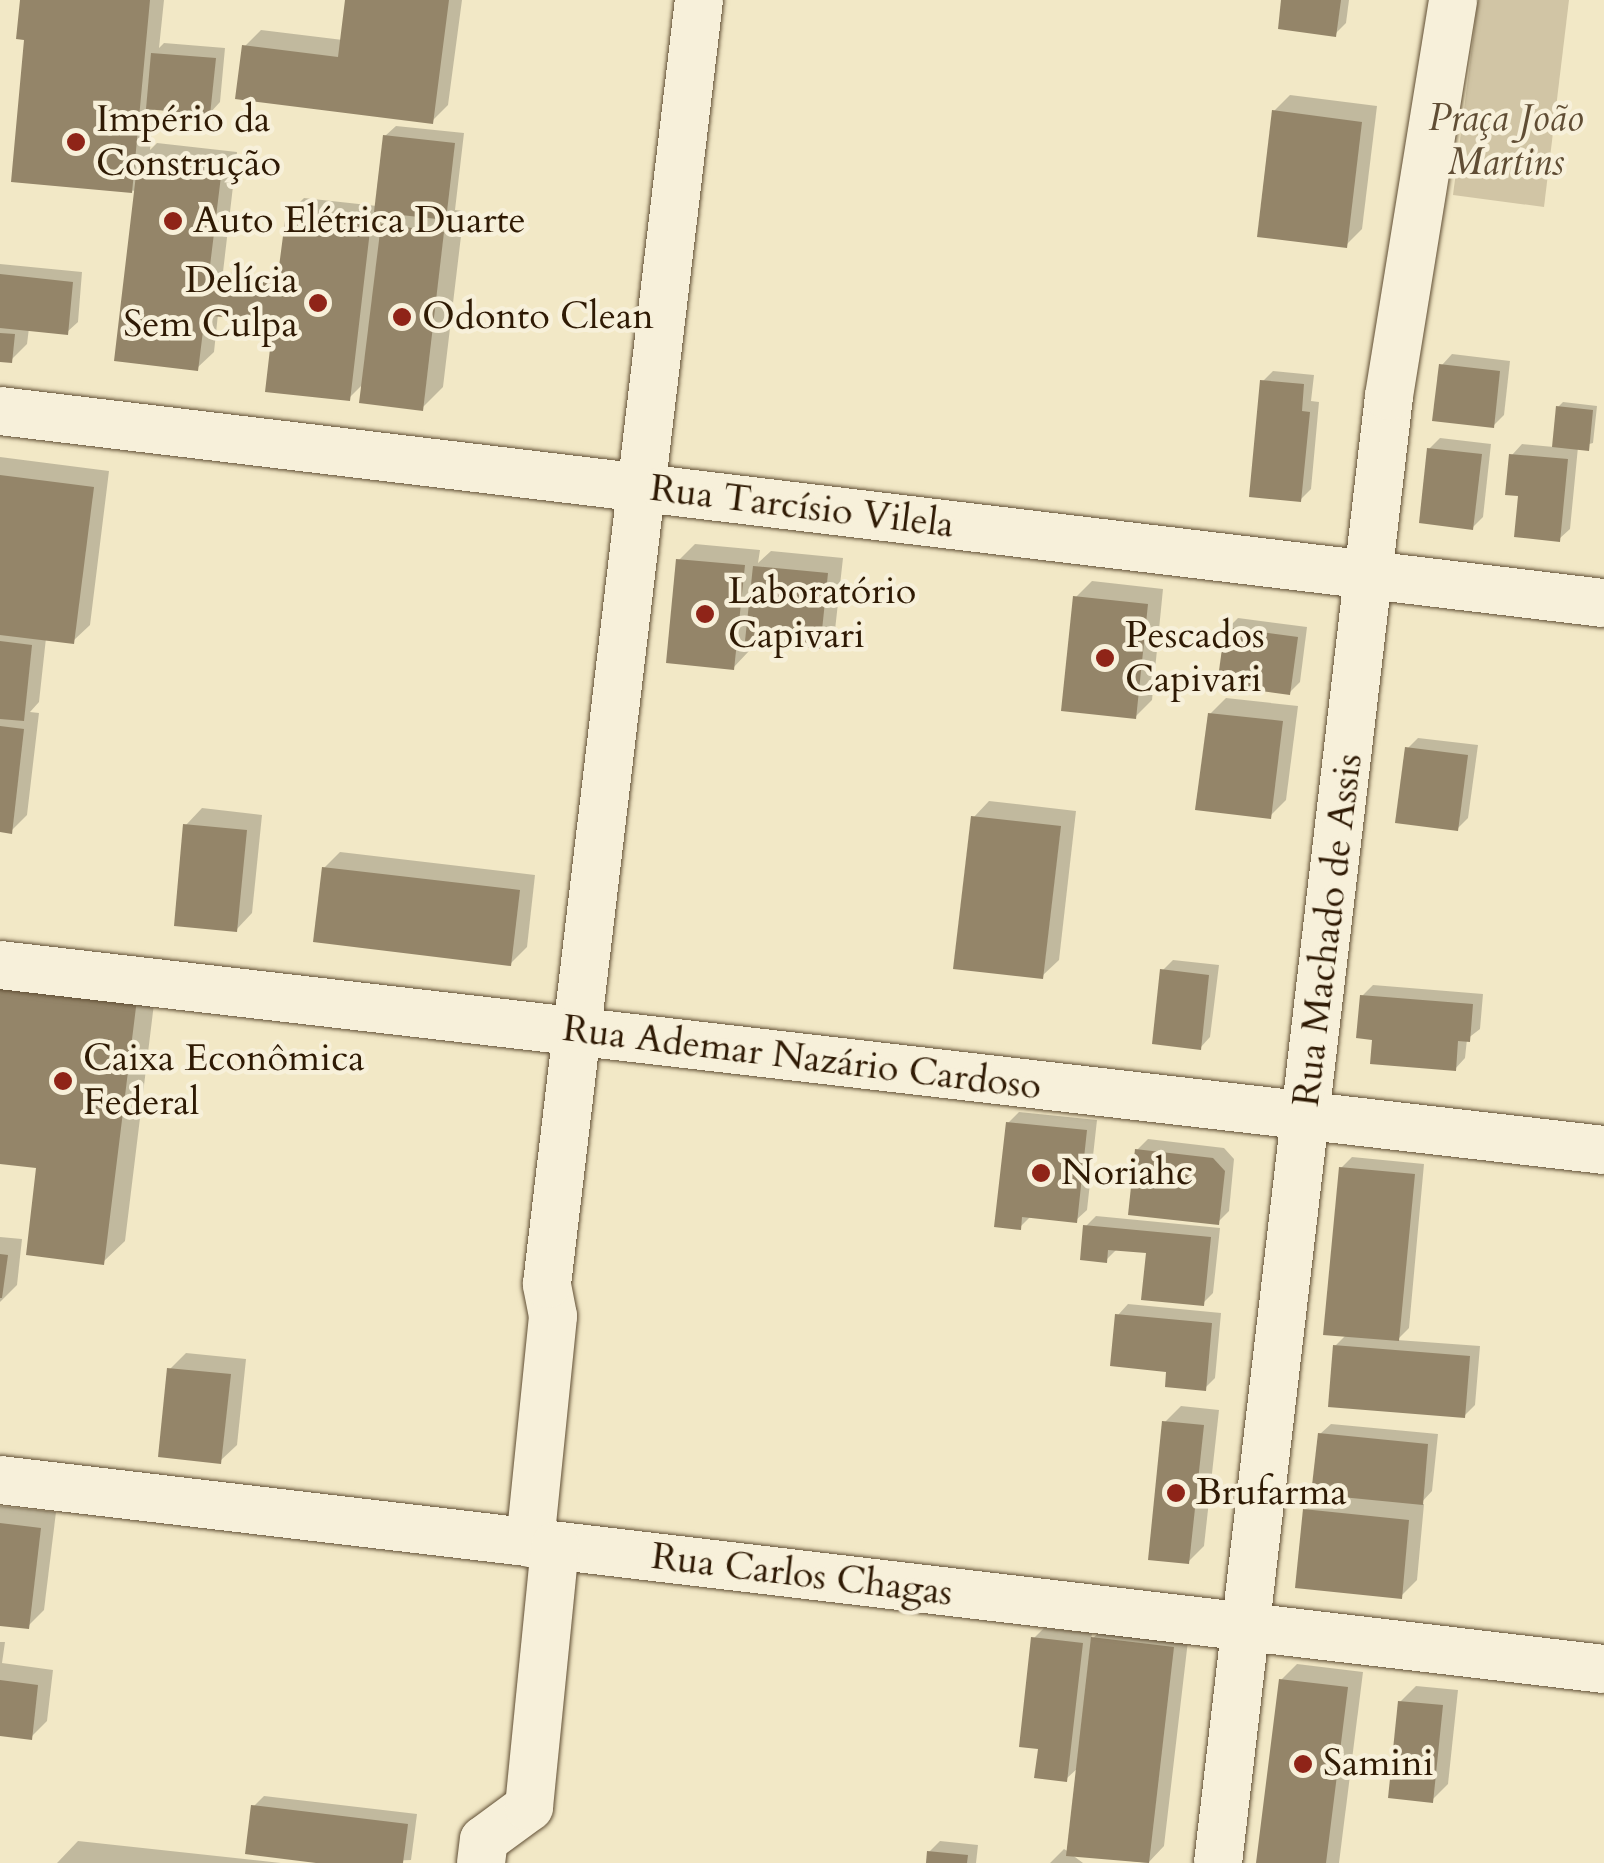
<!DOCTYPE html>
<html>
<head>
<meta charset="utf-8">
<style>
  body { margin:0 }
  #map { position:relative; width:1604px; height:1863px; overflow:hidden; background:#f2e8c6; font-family:Cardo,serif }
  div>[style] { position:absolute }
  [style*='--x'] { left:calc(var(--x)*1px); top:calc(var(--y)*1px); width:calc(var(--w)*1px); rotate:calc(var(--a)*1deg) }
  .green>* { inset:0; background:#d1c5a5 }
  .shadow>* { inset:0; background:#0003 }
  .building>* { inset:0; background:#948569 }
  .roads { filter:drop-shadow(0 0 2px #604e34) drop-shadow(0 0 2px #604e34) }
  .street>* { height:48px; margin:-24px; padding:0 24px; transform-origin:24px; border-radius:24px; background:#f7f0da }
  .dots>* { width:28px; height:28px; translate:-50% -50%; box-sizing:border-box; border:5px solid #f7f0da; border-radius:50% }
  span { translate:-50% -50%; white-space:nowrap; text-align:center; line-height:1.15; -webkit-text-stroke:9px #f7f0da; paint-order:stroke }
  .park-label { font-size:38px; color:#604d34; font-style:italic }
  .poi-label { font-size:38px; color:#2f1a04 }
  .left { translate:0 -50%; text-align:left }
  .right { translate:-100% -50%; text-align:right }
  .street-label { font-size:38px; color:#2f1a04 }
</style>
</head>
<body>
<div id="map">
  <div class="green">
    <div style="clip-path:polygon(1478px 0,1569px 0,1544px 207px,1453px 195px)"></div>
  </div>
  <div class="shadow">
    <div style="clip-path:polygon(evenodd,22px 0,164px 0,159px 48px,164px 43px,225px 48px,220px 102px,210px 113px,154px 108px,150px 150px,157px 143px,237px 152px,223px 272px,280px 278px,288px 214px,304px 198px,377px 206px,385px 136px,396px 126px,464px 133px,455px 210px,464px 211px,443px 387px,422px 408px,364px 383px,349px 398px,275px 321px,218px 314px,214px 352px,197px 368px,137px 191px,13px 180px,27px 37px,22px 0,385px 211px,396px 212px,384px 225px,385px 211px)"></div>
    <div style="clip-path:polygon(348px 0,462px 0,448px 105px,432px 121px,245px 46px,261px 30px,343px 40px)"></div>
    <div style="clip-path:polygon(1284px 0,1349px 0,1346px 23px,1335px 34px)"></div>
    <div style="clip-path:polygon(1290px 95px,1377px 106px,1362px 229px,1346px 245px,1274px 111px)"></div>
    <div style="clip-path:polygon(0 264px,82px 272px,78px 322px,67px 332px,29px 328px,27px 344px,11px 360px,0 359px)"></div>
    <div style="clip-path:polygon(1452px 354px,1510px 361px,1504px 415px,1493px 426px,1442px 365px)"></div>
    <div style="clip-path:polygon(1273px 371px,1314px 375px,1311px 401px,1319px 402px,1311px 489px,1300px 500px,1263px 381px)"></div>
    <div style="clip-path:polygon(1563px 402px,1597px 406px,1593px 443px,1578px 447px,1570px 529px,1559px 539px,1521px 494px,1512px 455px,1522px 444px,1554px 447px,1558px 407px)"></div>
    <div style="clip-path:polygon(1440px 438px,1491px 444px,1483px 517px,1473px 527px,1429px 449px)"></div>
    <div style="clip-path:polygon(0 457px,109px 471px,90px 625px,73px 641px,46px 638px,39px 702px,30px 712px,39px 713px,27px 815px,11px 831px,0 830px)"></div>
    <div style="clip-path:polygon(695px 544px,760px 550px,758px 563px,771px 551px,843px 558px,835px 630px,819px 646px,751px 639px,749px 651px,733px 668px,679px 560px)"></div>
    <div style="clip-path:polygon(1092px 581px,1163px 589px,1152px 700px,1135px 717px,1076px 597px)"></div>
    <div style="clip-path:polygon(1238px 618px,1307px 627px,1300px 682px,1289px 693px,1228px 628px)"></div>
    <div style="clip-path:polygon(1226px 698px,1298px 706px,1286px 800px,1270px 816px,1210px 714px)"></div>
    <div style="clip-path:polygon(1418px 738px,1478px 745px,1468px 818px,1457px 829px,1408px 748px)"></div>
    <div style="clip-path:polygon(989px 801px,1076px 811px,1059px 960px,1042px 976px,973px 818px)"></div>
    <div style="clip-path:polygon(202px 808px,262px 815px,252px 913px,236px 930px,186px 825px)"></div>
    <div style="clip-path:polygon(340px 852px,535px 875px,527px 947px,511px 963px,324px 868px)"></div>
    <div style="clip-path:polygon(1173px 960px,1219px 965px,1210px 1037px,1200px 1048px,1163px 970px)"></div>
    <div style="clip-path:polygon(157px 979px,125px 1241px,103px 1262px,39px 1165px,0 1161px)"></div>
    <div style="clip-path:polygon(1373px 985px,1483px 994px,1480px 1029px,1467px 1039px,1465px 1058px,1455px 1069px,1375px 1037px,1362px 996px)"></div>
    <div style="clip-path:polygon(1019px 1112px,1097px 1120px,1087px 1210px,1076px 1220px,1032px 1215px,1020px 1227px,1008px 1123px)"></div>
    <div style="clip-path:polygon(1148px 1139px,1224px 1148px,1234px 1159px,1229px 1211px,1218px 1222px,1137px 1150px)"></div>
    <div style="clip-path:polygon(1352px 1157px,1424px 1164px,1409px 1328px,1397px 1340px,1480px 1346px,1475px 1405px,1464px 1416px,1335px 1346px,1347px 1334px,1341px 1168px)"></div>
    <div style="clip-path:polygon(1096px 1216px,1220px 1228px,1213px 1293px,1203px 1303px,1149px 1251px,1118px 1248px,1106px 1260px,1086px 1226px)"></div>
    <div style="clip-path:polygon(0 1237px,22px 1239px,17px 1285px,0 1302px)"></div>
    <div style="clip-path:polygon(1128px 1304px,1221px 1313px,1215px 1378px,1205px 1388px,1169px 1370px,1118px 1315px)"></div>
    <div style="clip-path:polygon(186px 1353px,246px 1359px,237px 1445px,220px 1461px,170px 1369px)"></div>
    <div style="clip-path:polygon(1181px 1406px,1219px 1410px,1204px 1546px,1188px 1562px,1165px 1422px)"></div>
    <div style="clip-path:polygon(1331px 1424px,1438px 1434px,1432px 1491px,1420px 1504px,1424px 1504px,1417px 1580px,1401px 1596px,1305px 1510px,1323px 1492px,1320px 1434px)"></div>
    <div style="clip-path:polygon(0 1506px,56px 1512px,44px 1610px,28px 1626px,0 1623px)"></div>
    <div style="clip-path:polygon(1110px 1622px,1189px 1632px,1164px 1846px,1148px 1863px,1071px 1854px,1083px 1863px,1050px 1863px,1064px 1849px,1069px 1852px,1079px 1767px,1066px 1779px,1040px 1747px,1034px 1638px,1044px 1628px,1092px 1633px,1091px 1640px)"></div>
    <div style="clip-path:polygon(0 1642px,5px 1642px,2px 1663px,53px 1670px,47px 1721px,31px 1737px,0 1734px)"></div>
    <div style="clip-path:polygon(1297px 1664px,1363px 1672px,1339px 1863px,1258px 1863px,1281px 1680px)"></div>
    <div style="clip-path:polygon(1416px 1686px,1458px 1690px,1448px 1784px,1432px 1800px,1400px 1702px)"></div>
    <div style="clip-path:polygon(264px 1796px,417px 1814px,411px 1860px,337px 1863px,253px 1807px)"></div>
    <div style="clip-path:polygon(78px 1841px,281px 1863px,57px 1863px)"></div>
    <div style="clip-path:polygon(940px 1841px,978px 1845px,976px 1863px,928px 1863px,929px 1852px)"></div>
  </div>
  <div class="building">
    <div style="clip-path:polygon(20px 0,150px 0,132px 193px,11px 182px,24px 40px,16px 39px)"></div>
    <div style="clip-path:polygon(345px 0,449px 0,433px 124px,235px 99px,242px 45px,338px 57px)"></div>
    <div style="clip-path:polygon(1281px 0,1341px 0,1336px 37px,1278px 29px)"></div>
    <div style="clip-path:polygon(151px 53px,216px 58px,210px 115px,146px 109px)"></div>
    <div style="clip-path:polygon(1272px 110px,1362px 122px,1347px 248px,1257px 237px)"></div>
    <div style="clip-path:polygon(383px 135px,455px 143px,446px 220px,374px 212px)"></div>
    <div style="clip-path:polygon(138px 158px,222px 168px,209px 274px,277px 282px,286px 213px,371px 222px,350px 401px,265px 392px,273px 323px,205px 315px,198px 371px,114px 361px)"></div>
    <div style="clip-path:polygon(381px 224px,444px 232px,423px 411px,359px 403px)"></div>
    <div style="clip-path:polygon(0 274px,73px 282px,68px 335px,0 328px)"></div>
    <div style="clip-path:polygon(0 333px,15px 334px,12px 363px,0 362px)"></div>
    <div style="clip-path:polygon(1439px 364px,1500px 371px,1494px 428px,1432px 421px)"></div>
    <div style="clip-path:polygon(1260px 380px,1304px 384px,1302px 411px,1310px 412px,1301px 502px,1249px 497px)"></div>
    <div style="clip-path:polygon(1556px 406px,1593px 410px,1589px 451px,1552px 447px)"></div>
    <div style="clip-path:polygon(1427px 448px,1482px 454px,1473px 530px,1419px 523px)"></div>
    <div style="clip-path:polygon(1509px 454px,1568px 459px,1560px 542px,1514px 537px,1518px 496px,1505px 495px)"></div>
    <div style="clip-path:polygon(0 475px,94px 487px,74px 644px,0 635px)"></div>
    <div style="clip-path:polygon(676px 559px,745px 565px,734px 670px,666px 663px)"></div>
    <div style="clip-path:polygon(753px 566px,828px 573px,820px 649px,745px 641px)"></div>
    <div style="clip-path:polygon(1073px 596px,1148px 604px,1136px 719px,1061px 711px)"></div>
    <div style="clip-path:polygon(1225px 627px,1298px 637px,1290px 695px,1217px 685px)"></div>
    <div style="clip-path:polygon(0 641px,32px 645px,24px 721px,0 719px)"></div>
    <div style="clip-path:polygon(1208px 713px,1283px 721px,1271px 819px,1195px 810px)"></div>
    <div style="clip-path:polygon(0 726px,24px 729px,12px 834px,0 832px)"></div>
    <div style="clip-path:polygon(1405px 747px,1468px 755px,1458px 831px,1395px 823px)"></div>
    <div style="clip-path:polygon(971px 816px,1061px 826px,1043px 979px,953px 969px)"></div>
    <div style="clip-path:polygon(183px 824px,247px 830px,237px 932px,174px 926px)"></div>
    <div style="clip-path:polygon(322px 867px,520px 890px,511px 966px,313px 942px)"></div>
    <div style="clip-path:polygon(1160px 969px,1209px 975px,1201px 1050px,1152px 1044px)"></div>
    <div style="clip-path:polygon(0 983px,137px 999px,104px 1265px,26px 1255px,36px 1168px,0 1164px)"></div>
    <div style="clip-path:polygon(1360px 995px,1473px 1004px,1470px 1042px,1458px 1041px,1456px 1071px,1370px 1064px,1372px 1040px,1356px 1038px)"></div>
    <div style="clip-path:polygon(1006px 1122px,1087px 1130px,1077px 1223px,1022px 1217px,1021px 1230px,994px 1227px)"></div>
    <div style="clip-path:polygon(1135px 1149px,1213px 1158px,1225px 1171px,1219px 1225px,1128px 1215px)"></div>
    <div style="clip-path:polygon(1339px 1167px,1415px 1174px,1399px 1341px,1323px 1335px)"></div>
    <div style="clip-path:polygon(1083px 1225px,1211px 1237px,1204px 1306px,1141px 1300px,1146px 1253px,1108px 1250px,1107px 1263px,1080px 1260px)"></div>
    <div style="clip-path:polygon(0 1254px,8px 1255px,2px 1298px,0 1298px)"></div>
    <div style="clip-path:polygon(1115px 1314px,1212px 1323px,1206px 1391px,1165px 1387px,1166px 1372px,1110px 1366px)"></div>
    <div style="clip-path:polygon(1333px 1345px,1470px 1356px,1465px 1418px,1328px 1407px)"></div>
    <div style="clip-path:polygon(167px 1368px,231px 1374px,221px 1464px,158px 1457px)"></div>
    <div style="clip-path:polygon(1162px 1421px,1204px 1425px,1189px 1564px,1148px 1560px)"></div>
    <div style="clip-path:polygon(1318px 1433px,1428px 1444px,1423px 1505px,1311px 1494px)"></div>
    <div style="clip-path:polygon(1303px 1509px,1409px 1520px,1402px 1599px,1295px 1588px)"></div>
    <div style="clip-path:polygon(0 1523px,41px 1528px,29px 1629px,0 1626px)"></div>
    <div style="clip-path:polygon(1031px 1637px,1083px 1643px,1067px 1782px,1034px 1778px,1038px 1749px,1019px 1747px)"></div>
    <div style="clip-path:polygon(1091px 1637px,1174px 1647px,1149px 1863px,1066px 1856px)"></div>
    <div style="clip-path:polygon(1279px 1679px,1348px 1687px,1326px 1863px,1256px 1863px)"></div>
    <div style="clip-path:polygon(0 1680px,38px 1685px,32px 1740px,0 1736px)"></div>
    <div style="clip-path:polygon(1398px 1701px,1443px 1705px,1433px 1803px,1388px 1798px)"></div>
    <div style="clip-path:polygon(251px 1805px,408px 1824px,403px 1863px,316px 1863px,245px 1854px)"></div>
    <div style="clip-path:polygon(927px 1851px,968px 1855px,967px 1863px,926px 1863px)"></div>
  </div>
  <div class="roads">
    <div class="street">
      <div style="--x:0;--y:411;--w:1615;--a:6.83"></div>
      <div style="--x:0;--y:965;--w:1615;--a:6.58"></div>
      <div style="--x:0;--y:1480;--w:1615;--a:6.72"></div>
      <div style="--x:530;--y:1543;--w:228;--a:-84.2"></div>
      <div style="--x:553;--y:1316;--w:33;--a:-101"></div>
      <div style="--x:547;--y:1284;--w:1293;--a:-83.25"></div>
      <div style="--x:481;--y:1863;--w:23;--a:-83"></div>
      <div style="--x:484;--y:1840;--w:56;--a:-36.3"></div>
      <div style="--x:529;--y:1807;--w:262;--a:-84.3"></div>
      <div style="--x:1218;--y:1863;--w:1477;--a:-83.35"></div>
      <div style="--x:1389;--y:396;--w:401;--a:-80.8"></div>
    </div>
  </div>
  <div class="dots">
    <div style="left:76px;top:142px;background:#8f2418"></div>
    <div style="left:173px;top:221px;background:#8f2418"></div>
    <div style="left:318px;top:303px;background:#8f2418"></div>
    <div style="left:402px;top:317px;background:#8f2418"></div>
    <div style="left:705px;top:614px;background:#8f2418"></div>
    <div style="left:1105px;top:658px;background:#8f2418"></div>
    <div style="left:63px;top:1081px;background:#8f2418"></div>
    <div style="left:1041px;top:1173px;background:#8f2418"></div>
    <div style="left:1176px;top:1493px;background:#8f2418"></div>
    <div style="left:1303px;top:1764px;background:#8f2418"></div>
  </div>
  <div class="park-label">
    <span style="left:1506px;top:141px">Praça João<br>Martins</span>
  </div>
  <div class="poi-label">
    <span class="left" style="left:96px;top:142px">Império da<br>Construção</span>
    <span class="left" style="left:193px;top:221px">Auto Elétrica Duarte</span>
    <span class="right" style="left:298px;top:303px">Delícia<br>Sem Culpa</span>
    <span class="left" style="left:422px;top:317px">Odonto Clean</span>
    <span class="left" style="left:728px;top:614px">Laboratório<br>Capivari</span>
    <span class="left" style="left:1125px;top:658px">Pescados<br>Capivari</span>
    <span class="left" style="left:83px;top:1081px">Caixa Econômica<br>Federal</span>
    <span class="left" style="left:1061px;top:1173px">Noriahc</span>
    <span class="left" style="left:1196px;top:1493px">Brufarma</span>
    <span class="left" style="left:1323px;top:1764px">Samini</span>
  </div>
  <div class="street-label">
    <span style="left:802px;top:507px;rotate:7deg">Rua Tarcísio Vilela</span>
    <span style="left:1328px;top:930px;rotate:-83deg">Rua Machado de Assis</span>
    <span style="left:802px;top:1058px;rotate:7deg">Rua Ademar Nazário Cardoso</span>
    <span style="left:802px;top:1575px;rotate:7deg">Rua Carlos Chagas</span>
  </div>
</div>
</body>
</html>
